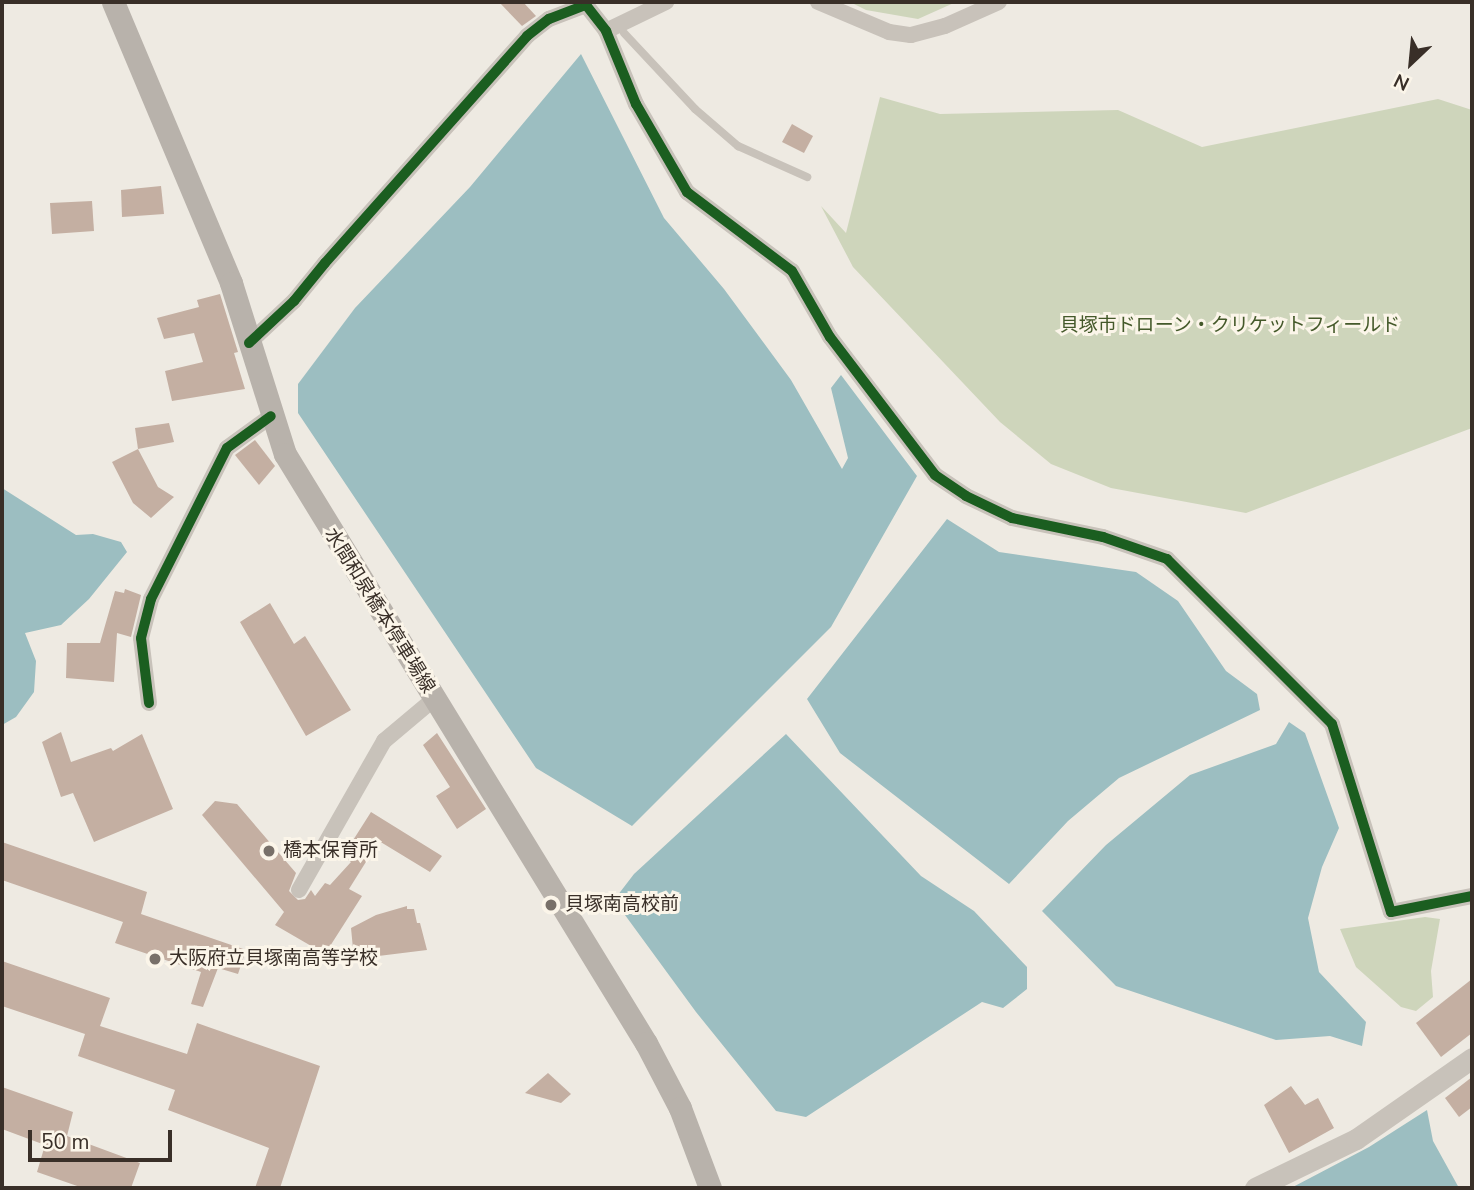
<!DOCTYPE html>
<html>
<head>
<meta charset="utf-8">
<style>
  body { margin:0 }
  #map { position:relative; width:1474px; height:1190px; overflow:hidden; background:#eeeae2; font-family:"Nunito Sans","Noto Sans JP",sans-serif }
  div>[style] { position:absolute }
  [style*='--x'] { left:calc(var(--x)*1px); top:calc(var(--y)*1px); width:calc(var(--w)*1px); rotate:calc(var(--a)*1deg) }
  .green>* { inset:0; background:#ced5bb }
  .water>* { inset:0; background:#9cbec1 }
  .building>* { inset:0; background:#c4afa2 }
  .service>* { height:8px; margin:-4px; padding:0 4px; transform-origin:4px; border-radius:4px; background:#c8c2ba }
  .minor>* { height:16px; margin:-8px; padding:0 8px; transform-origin:8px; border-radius:8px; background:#c8c2ba }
  .tertiary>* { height:21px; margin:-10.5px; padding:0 10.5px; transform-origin:10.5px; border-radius:10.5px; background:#c8c2ba }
  .secondary>* { height:23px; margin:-11.5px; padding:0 11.5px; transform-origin:11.5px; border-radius:11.5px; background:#b8b2ab }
  .cycleway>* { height:10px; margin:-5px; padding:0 5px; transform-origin:5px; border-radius:5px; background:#1b5e20 }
  .dots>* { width:19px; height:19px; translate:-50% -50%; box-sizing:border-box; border:4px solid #fbf5e9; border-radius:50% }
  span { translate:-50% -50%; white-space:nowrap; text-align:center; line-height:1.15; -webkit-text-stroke:6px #fbf5e9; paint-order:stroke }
  .park-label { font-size:19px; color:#44592a }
  .street-label { font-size:19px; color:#392f28 }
  .poi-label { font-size:19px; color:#392f28 }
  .left { translate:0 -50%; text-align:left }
  .frame { position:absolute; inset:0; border:4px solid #392f28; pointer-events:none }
  .north { position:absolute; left:1376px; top:28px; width:70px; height:70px; -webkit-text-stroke:5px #fbf5e9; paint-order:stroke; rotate:206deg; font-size:19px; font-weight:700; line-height:28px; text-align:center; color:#392f28 }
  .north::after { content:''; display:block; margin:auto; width:24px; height:32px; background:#392f28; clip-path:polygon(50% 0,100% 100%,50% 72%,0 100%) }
  .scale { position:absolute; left:28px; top:1130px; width:144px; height:32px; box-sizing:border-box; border:4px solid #392f28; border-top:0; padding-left:9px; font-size:21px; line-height:24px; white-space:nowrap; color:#392f28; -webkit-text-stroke:5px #fbf5e9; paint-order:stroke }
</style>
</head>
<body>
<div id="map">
  <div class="green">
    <div style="clip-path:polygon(850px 2px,956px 2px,918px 19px,866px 10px)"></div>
    <div style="clip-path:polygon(880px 97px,940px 114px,1118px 110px,1202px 147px,1438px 99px,1472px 110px,1472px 428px,1246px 513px,1111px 488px,1051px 464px,1000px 422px,853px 267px,821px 206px,846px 233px)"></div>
    <div style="clip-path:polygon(1425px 917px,1440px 919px,1431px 971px,1433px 997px,1416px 1011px,1401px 1007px,1356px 967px,1340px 929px)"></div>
  </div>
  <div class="water">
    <div style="clip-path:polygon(581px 54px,664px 218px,724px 289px,791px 380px,842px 469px,848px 458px,831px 388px,841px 375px,917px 476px,831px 627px,632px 826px,536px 768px,298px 413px,298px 384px,355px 308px,470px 187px)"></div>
    <div style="clip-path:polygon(2px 488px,76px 535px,93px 534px,121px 542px,127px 552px,89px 599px,61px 625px,25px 633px,36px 661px,34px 692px,16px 717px,2px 725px)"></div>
    <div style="clip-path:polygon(947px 519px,999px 552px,1136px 572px,1178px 601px,1226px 671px,1257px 694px,1260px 710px,1119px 778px,1068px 821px,1009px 884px,840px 753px,807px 699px)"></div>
    <div style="clip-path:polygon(1289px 722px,1305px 733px,1339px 828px,1322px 867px,1308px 918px,1319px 972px,1366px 1022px,1362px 1046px,1330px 1036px,1276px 1040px,1116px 986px,1042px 911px,1106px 845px,1190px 775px,1276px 744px)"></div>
    <div style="clip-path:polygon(786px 734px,921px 876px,974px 911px,1027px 967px,1027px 989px,1003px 1008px,982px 1002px,806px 1117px,776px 1111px,696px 1012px,614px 900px,634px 874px)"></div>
    <div style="clip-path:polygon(1427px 1110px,1433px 1141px,1459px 1188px,1291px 1188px,1369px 1147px)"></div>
  </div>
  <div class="building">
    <div style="clip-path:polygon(499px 2px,523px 2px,536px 16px,522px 26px)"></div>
    <div style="clip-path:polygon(792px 124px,813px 136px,804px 153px,782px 142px)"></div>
    <div style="clip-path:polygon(161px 186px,164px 214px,122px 217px,121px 190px)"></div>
    <div style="clip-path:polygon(92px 201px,94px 231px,52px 234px,50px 203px)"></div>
    <div style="clip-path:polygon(220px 294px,238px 352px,234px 353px,245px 389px,172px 401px,165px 371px,203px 362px,194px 333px,164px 339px,157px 318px,199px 307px,197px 300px)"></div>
    <div style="clip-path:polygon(169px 423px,174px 442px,138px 449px,135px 428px)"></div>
    <div style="clip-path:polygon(255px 440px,275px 466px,259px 485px,235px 455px)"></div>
    <div style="clip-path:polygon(138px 449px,158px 487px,174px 497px,151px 518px,133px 503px,112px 462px)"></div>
    <div style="clip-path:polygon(125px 589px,141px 595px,131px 637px,117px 633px,114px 682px,66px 678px,67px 643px,100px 643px,115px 591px,124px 593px)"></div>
    <div style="clip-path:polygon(270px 603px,294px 644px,305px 636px,351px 710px,306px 736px,240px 622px)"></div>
    <div style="clip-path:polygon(61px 732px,71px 762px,111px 748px,113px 751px,142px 734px,173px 809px,94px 842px,73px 793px,61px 797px,42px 742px)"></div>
    <div style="clip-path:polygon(437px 733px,486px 809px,457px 829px,436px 796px,450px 787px,423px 745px)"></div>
    <div style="clip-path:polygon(215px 801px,237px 804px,296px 873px,289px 891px,298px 900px,305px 899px,311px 890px,315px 896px,325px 883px,330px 885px,351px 862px,343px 856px,371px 812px,442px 856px,430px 872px,379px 841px,349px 889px,362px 896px,325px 954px,275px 925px,284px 912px,202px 815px)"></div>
    <div style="clip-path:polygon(2px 842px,147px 892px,141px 914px,246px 950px,238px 974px,218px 968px,203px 1007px,191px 1004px,201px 972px,115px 943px,123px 922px,2px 880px)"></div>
    <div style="clip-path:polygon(407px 906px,407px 909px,414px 909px,417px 923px,420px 923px,427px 950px,354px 959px,351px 928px,376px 915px)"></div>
    <div style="clip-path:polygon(2px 961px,110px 998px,100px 1026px,187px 1054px,197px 1023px,320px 1066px,280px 1188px,255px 1188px,269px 1148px,168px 1110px,175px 1090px,78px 1056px,85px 1034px,2px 1006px)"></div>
    <div style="clip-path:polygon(1472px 979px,1472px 1033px,1441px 1057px,1416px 1023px)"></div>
    <div style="clip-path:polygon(548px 1073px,571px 1094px,561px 1103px,525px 1093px)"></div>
    <div style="clip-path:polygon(1472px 1077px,1472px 1107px,1459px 1117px,1445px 1098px)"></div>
    <div style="clip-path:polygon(1291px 1086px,1305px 1105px,1318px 1098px,1334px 1128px,1289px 1153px,1264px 1105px)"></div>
    <div style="clip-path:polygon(2px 1087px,73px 1112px,67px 1136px,140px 1163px,131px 1188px,83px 1188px,37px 1172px,45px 1145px,2px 1129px)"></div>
  </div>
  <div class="service">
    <div style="--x:624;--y:33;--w:104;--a:46.9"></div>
    <div style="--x:695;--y:109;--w:57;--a:40.7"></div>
    <div style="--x:738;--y:146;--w:76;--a:24.2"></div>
  </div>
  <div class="minor">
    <div style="--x:818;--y:2;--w:77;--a:22.9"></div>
    <div style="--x:889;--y:32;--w:22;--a:8"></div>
    <div style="--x:911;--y:35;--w:35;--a:-15"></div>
    <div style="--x:945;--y:26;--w:59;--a:-24"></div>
    <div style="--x:606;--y:31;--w:67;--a:-25.8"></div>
    <div style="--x:249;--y:343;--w:62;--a:-43"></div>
    <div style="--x:294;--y:301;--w:49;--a:-50.8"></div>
    <div style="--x:325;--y:263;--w:304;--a:-48.3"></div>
    <div style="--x:527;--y:36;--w:28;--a:-38"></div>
    <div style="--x:549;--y:19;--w:40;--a:-21"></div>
    <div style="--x:586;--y:5;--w:33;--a:52"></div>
    <div style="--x:606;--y:31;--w:79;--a:67.7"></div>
    <div style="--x:636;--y:104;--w:102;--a:59.9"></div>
    <div style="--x:687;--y:192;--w:131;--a:37"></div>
    <div style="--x:792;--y:271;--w:76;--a:60.1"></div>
    <div style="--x:830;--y:337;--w:173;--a:52.7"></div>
    <div style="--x:935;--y:475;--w:37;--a:34"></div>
    <div style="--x:966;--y:496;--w:51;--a:25.6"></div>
    <div style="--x:1012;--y:518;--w:93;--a:11.8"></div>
    <div style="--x:1103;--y:537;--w:68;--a:19"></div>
    <div style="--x:1167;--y:559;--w:233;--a:45"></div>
    <div style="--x:1332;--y:724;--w:197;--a:72.6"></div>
    <div style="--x:1391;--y:912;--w:83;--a:-11.2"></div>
    <div style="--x:149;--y:703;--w:65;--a:-97"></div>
    <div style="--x:141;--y:638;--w:40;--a:-75.6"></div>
    <div style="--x:151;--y:599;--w:169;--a:-63.3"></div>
    <div style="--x:227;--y:448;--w:54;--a:-36"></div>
    <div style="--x:299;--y:890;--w:172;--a:-60.3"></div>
    <div style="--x:384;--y:741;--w:65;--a:-40"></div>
  </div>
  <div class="tertiary">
    <div style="--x:1255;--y:1188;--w:112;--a:-25.9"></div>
    <div style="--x:1356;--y:1139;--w:141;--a:-34.9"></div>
  </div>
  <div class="secondary">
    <div style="--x:113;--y:2;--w:305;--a:67.2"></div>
    <div style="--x:231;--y:283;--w:179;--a:72.5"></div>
    <div style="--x:285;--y:454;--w:691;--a:58.5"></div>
    <div style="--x:646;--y:1043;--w:73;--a:62.4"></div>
    <div style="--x:680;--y:1108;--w:85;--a:69.4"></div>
  </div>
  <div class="cycleway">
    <div style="--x:249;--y:343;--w:62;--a:-43"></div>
    <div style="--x:294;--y:301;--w:49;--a:-50.8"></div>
    <div style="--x:325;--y:263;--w:304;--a:-48.3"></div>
    <div style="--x:527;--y:36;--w:28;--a:-38"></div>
    <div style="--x:549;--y:19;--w:40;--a:-21"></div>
    <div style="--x:586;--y:5;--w:33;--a:52"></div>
    <div style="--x:606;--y:31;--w:79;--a:67.7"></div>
    <div style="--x:636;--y:104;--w:102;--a:59.9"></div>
    <div style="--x:687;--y:192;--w:131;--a:37"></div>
    <div style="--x:792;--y:271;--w:76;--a:60.1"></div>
    <div style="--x:830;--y:337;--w:173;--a:52.7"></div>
    <div style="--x:935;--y:475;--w:37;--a:34"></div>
    <div style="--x:966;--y:496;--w:51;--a:25.6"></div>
    <div style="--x:1012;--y:518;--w:93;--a:11.8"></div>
    <div style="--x:1103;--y:537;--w:68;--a:19"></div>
    <div style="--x:1167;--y:559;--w:233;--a:45"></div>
    <div style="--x:1332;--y:724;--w:197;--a:72.6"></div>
    <div style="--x:1391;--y:912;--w:83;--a:-11.2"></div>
    <div style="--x:149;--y:703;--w:65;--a:-97"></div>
    <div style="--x:141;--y:638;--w:40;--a:-75.6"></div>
    <div style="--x:151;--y:599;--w:169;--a:-63.3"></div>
    <div style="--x:227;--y:448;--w:54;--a:-36"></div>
  </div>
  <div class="dots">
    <div style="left:269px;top:851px;background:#787069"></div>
    <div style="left:551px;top:905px;background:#787069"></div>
    <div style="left:155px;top:959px;background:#787069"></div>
  </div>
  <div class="park-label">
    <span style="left:1230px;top:326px">貝塚市ドローン・クリケットフィールド</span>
  </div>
  <div class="street-label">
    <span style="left:379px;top:611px;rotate:58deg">水間和泉橋本停車場線</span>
  </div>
  <div class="poi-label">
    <span class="left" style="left:283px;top:851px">橋本保育所</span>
    <span class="left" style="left:565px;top:905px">貝塚南高校前</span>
    <span class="left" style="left:169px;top:959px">大阪府立貝塚南高等学校</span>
  </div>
  <div class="frame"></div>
  <div class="north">N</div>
  <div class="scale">50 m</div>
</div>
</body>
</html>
